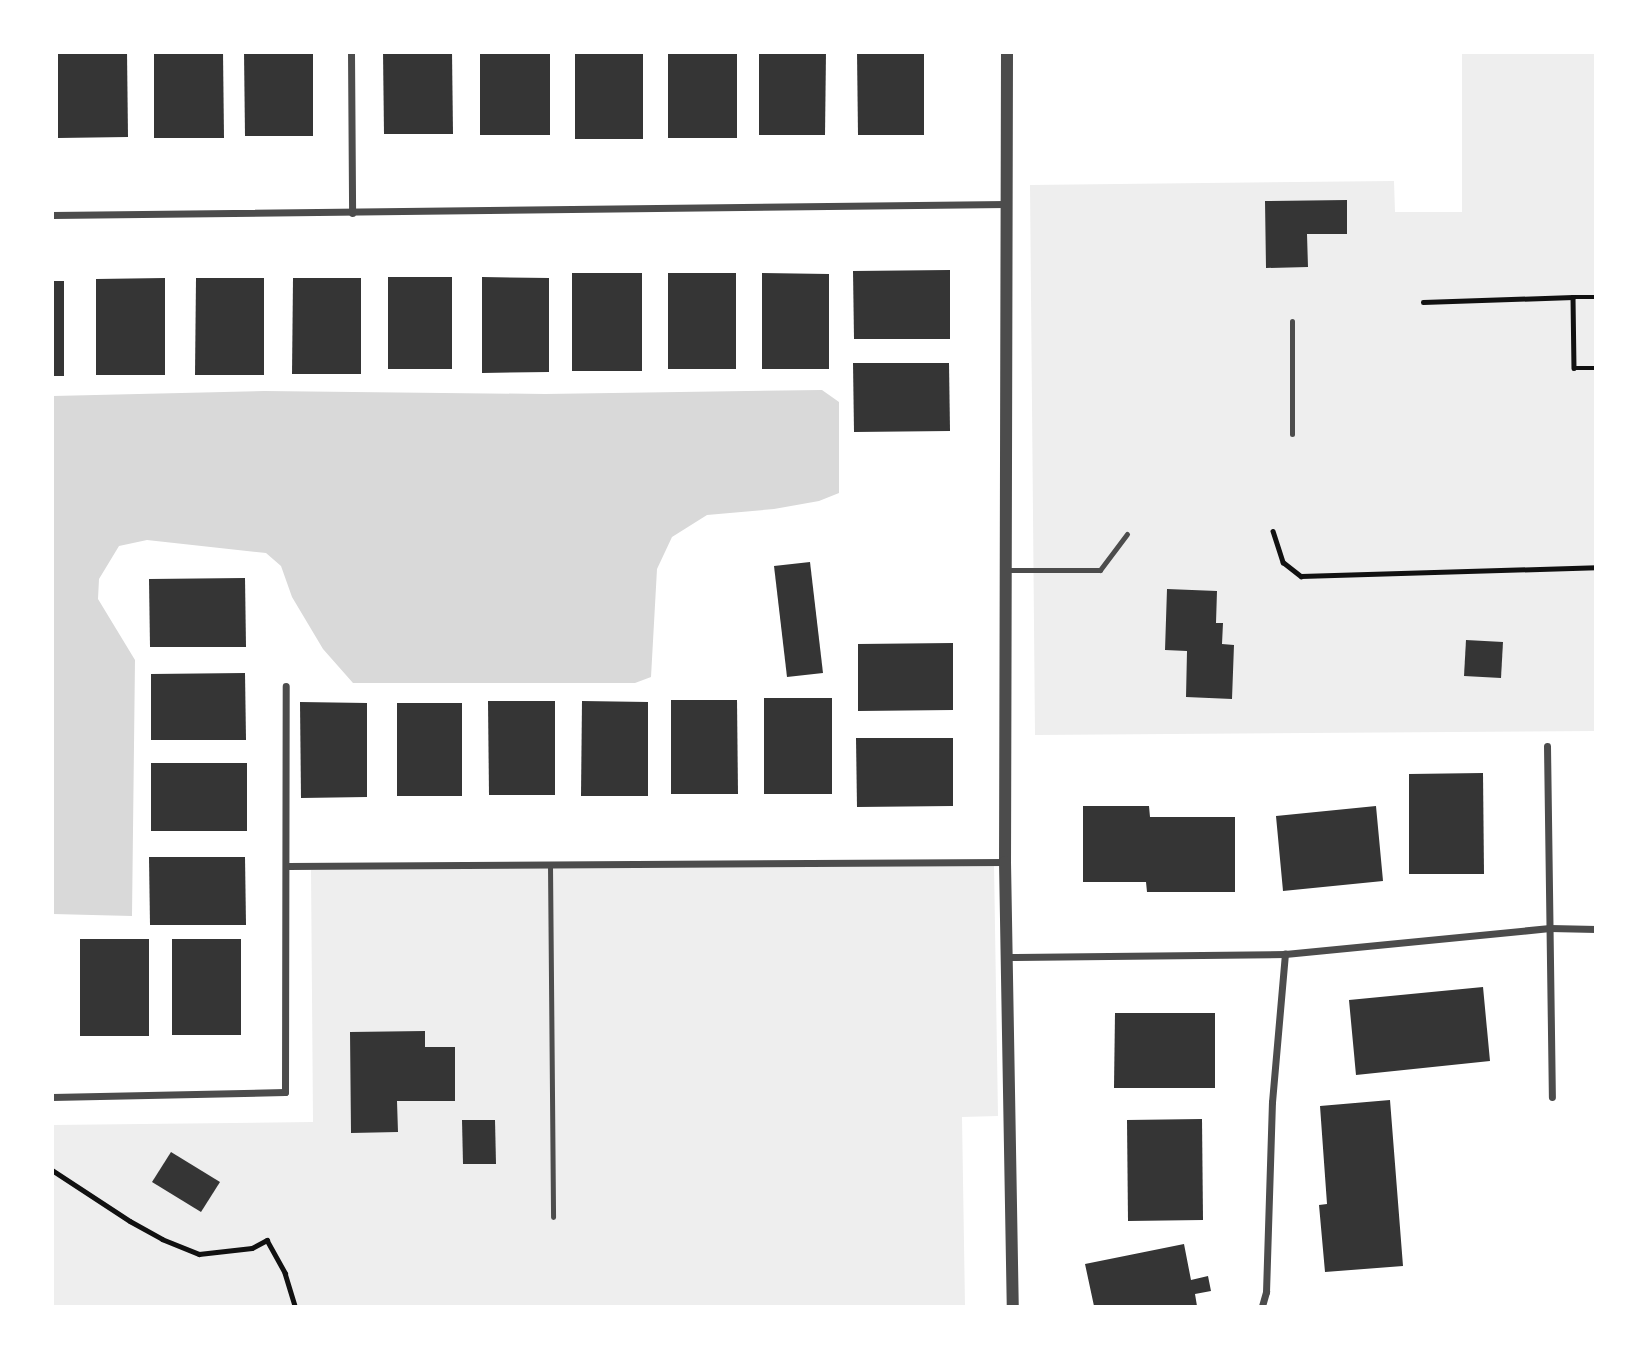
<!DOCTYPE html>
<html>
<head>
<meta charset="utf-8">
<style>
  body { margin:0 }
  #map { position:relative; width:1648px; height:1359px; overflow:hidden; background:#fff; font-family:"Playfair Display",serif }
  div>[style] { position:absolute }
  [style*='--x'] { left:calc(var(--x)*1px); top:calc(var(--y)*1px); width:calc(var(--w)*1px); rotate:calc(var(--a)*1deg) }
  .green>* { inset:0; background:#eee }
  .water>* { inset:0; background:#d9d9d9 }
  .building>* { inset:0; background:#353535 }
  .path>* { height:4.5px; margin:-2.25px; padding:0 2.25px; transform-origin:2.25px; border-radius:2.25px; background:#111 }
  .service>* { height:5px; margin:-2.5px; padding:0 2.5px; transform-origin:2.5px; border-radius:2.5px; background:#4c4c4c }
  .minor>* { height:7px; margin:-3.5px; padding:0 3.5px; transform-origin:3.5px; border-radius:3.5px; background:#4c4c4c }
  .tertiary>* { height:12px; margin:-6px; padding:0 6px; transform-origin:6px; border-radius:6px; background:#4c4c4c }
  span { translate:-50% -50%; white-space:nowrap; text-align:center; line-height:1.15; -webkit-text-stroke:7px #fff; paint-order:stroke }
  .frame { position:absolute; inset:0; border:54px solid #fff; pointer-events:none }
</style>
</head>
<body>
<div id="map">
  <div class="green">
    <div style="clip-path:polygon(1462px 53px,1595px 53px,1595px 731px,1035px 735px,1030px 185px,1394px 181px,1395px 212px,1462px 212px)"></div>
    <div style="clip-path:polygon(994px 864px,998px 1116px,962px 1117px,965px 1306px,53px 1306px,52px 1125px,313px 1122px,311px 870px)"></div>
  </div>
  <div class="water">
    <div style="clip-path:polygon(822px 390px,839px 402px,839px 493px,819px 501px,774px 509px,707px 515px,672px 537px,657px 569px,651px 677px,635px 683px,353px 683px,323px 649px,292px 597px,281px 566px,266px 553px,147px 540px,119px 546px,99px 579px,98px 599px,135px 660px,132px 916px,53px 914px,53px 396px,264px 391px,545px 394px)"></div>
  </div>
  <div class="building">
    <div style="clip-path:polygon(58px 52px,127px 52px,128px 137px,58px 138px)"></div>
    <div style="clip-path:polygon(154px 52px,223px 52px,224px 138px,154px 138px)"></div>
    <div style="clip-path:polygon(244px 52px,313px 52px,313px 136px,245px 136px)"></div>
    <div style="clip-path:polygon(383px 52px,452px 52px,453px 134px,384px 134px)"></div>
    <div style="clip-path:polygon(480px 52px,550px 52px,550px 135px,480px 135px)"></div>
    <div style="clip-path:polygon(575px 52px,643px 52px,643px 139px,575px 139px)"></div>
    <div style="clip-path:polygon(668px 52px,737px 52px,737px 138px,668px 138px)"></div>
    <div style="clip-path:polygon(759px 52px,826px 52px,825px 135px,759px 135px)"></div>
    <div style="clip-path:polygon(857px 52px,924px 52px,924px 135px,858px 135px)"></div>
    <div style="clip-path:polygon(1347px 200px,1347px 234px,1307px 234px,1308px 267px,1266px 268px,1265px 201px)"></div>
    <div style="clip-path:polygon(950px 270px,950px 339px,854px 339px,853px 271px)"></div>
    <div style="clip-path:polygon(572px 273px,642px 273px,642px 371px,572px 371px)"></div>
    <div style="clip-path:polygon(668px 273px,736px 273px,736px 369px,668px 369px)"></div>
    <div style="clip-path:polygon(762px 273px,829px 274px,829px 369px,762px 369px)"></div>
    <div style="clip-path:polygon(388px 277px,452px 277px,452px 369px,388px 369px)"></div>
    <div style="clip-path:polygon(482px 277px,549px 278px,549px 372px,482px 373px)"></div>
    <div style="clip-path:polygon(165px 278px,165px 375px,96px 375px,96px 279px)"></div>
    <div style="clip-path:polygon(196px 278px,264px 278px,264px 375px,195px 375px)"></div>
    <div style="clip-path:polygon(293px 278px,361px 278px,361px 374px,292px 374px)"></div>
    <div style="clip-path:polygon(52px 281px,64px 281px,64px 376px,52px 376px)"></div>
    <div style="clip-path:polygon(853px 363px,949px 363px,950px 431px,854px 432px)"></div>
    <div style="clip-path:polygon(810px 562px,823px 673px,787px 677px,774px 566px)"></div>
    <div style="clip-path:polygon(245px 578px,246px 647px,150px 647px,149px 579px)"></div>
    <div style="clip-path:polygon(1167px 589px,1217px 591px,1216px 623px,1223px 623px,1222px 644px,1234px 645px,1232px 699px,1186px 697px,1187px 651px,1165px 650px)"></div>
    <div style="clip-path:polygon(1466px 640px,1503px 642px,1501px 678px,1464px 676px)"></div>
    <div style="clip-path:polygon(953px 643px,953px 710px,858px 711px,858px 644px)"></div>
    <div style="clip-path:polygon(245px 673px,246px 740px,151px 740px,151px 674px)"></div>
    <div style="clip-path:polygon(764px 698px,832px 698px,832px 794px,764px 794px)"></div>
    <div style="clip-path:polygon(671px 700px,737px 700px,738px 794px,671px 794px)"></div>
    <div style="clip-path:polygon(488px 701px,555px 701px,555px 795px,489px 795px)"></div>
    <div style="clip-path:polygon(582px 701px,648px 702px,648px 796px,581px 796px)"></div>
    <div style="clip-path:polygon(300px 702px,367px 703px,367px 797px,301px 798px)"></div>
    <div style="clip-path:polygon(397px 703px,462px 703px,462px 796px,397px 796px)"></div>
    <div style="clip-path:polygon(856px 738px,953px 738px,953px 806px,857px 807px)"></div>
    <div style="clip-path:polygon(151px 763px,247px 763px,247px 831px,151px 831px)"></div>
    <div style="clip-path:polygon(1483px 773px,1484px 874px,1409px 874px,1409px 774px)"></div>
    <div style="clip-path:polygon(1083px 806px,1149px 806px,1150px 817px,1235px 817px,1235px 892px,1147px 892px,1146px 882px,1083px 882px)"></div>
    <div style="clip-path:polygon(1376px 806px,1383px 881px,1283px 891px,1276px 816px)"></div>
    <div style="clip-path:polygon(149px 857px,245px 857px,246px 925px,150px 925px)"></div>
    <div style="clip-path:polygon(80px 939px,149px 939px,149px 1036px,80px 1036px)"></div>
    <div style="clip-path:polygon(172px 939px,241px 939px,241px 1035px,172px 1035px)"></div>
    <div style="clip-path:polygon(1483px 987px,1490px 1061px,1356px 1075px,1349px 1000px)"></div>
    <div style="clip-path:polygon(1115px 1013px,1215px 1013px,1215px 1088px,1114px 1088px)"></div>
    <div style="clip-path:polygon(425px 1031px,425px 1047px,455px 1047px,455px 1101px,397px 1101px,398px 1132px,351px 1133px,350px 1032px)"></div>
    <div style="clip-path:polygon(1390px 1100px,1403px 1266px,1325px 1272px,1319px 1205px,1327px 1204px,1320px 1106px)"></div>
    <div style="clip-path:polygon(1202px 1119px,1203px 1220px,1128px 1221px,1127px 1120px)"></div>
    <div style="clip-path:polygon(462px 1120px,495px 1120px,496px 1164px,463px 1164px)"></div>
    <div style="clip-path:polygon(171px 1152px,220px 1182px,201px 1212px,152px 1182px)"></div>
    <div style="clip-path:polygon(1184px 1244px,1191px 1280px,1208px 1276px,1211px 1291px,1195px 1294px,1197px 1306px,1094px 1306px,1085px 1264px)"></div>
  </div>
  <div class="path">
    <div style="--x:1573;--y:297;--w:23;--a:0"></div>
    <div style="--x:1423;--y:302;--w:150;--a:-1.9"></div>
    <div style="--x:1573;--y:297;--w:71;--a:89.2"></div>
    <div style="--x:1574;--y:368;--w:22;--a:0"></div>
    <div style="--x:1273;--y:531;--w:33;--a:72"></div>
    <div style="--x:1283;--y:562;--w:23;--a:38"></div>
    <div style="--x:1301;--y:576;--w:295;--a:-1.7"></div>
    <div style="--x:52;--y:1170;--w:93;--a:33.2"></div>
    <div style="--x:130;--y:1221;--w:37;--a:29"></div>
    <div style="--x:162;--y:1239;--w:40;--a:22"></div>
    <div style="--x:199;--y:1254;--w:53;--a:-6.5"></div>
    <div style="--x:252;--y:1248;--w:17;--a:-28"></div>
    <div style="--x:267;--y:1240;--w:38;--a:61"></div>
    <div style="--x:285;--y:1273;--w:34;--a:73"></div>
  </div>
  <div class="service">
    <div style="--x:1292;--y:321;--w:113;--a:90"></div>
    <div style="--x:1005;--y:570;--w:95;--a:0"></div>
    <div style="--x:1100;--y:570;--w:45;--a:-53.1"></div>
    <div style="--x:550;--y:865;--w:352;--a:89.5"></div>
  </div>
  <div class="minor">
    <div style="--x:351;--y:52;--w:161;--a:89.6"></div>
    <div style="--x:52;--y:215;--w:954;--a:-0.66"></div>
    <div style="--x:1547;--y:746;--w:351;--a:89.2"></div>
    <div style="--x:287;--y:866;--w:718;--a:-0.32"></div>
    <div style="--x:1007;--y:957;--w:278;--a:-0.6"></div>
    <div style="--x:1285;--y:954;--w:266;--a:-5.6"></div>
    <div style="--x:1550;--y:928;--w:46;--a:1.2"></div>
    <div style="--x:52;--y:1097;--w:233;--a:-1.2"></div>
    <div style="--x:285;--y:1092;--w:406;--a:-89.9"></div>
    <div style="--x:1262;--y:1306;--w:15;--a:-74"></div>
    <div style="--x:1266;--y:1292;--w:190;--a:-88.2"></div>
    <div style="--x:1272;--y:1102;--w:149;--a:-85"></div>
  </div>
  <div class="tertiary">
    <div style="--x:1007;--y:52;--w:810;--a:90.14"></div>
    <div style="--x:1005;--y:862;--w:444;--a:89"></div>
  </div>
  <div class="frame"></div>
</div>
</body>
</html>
